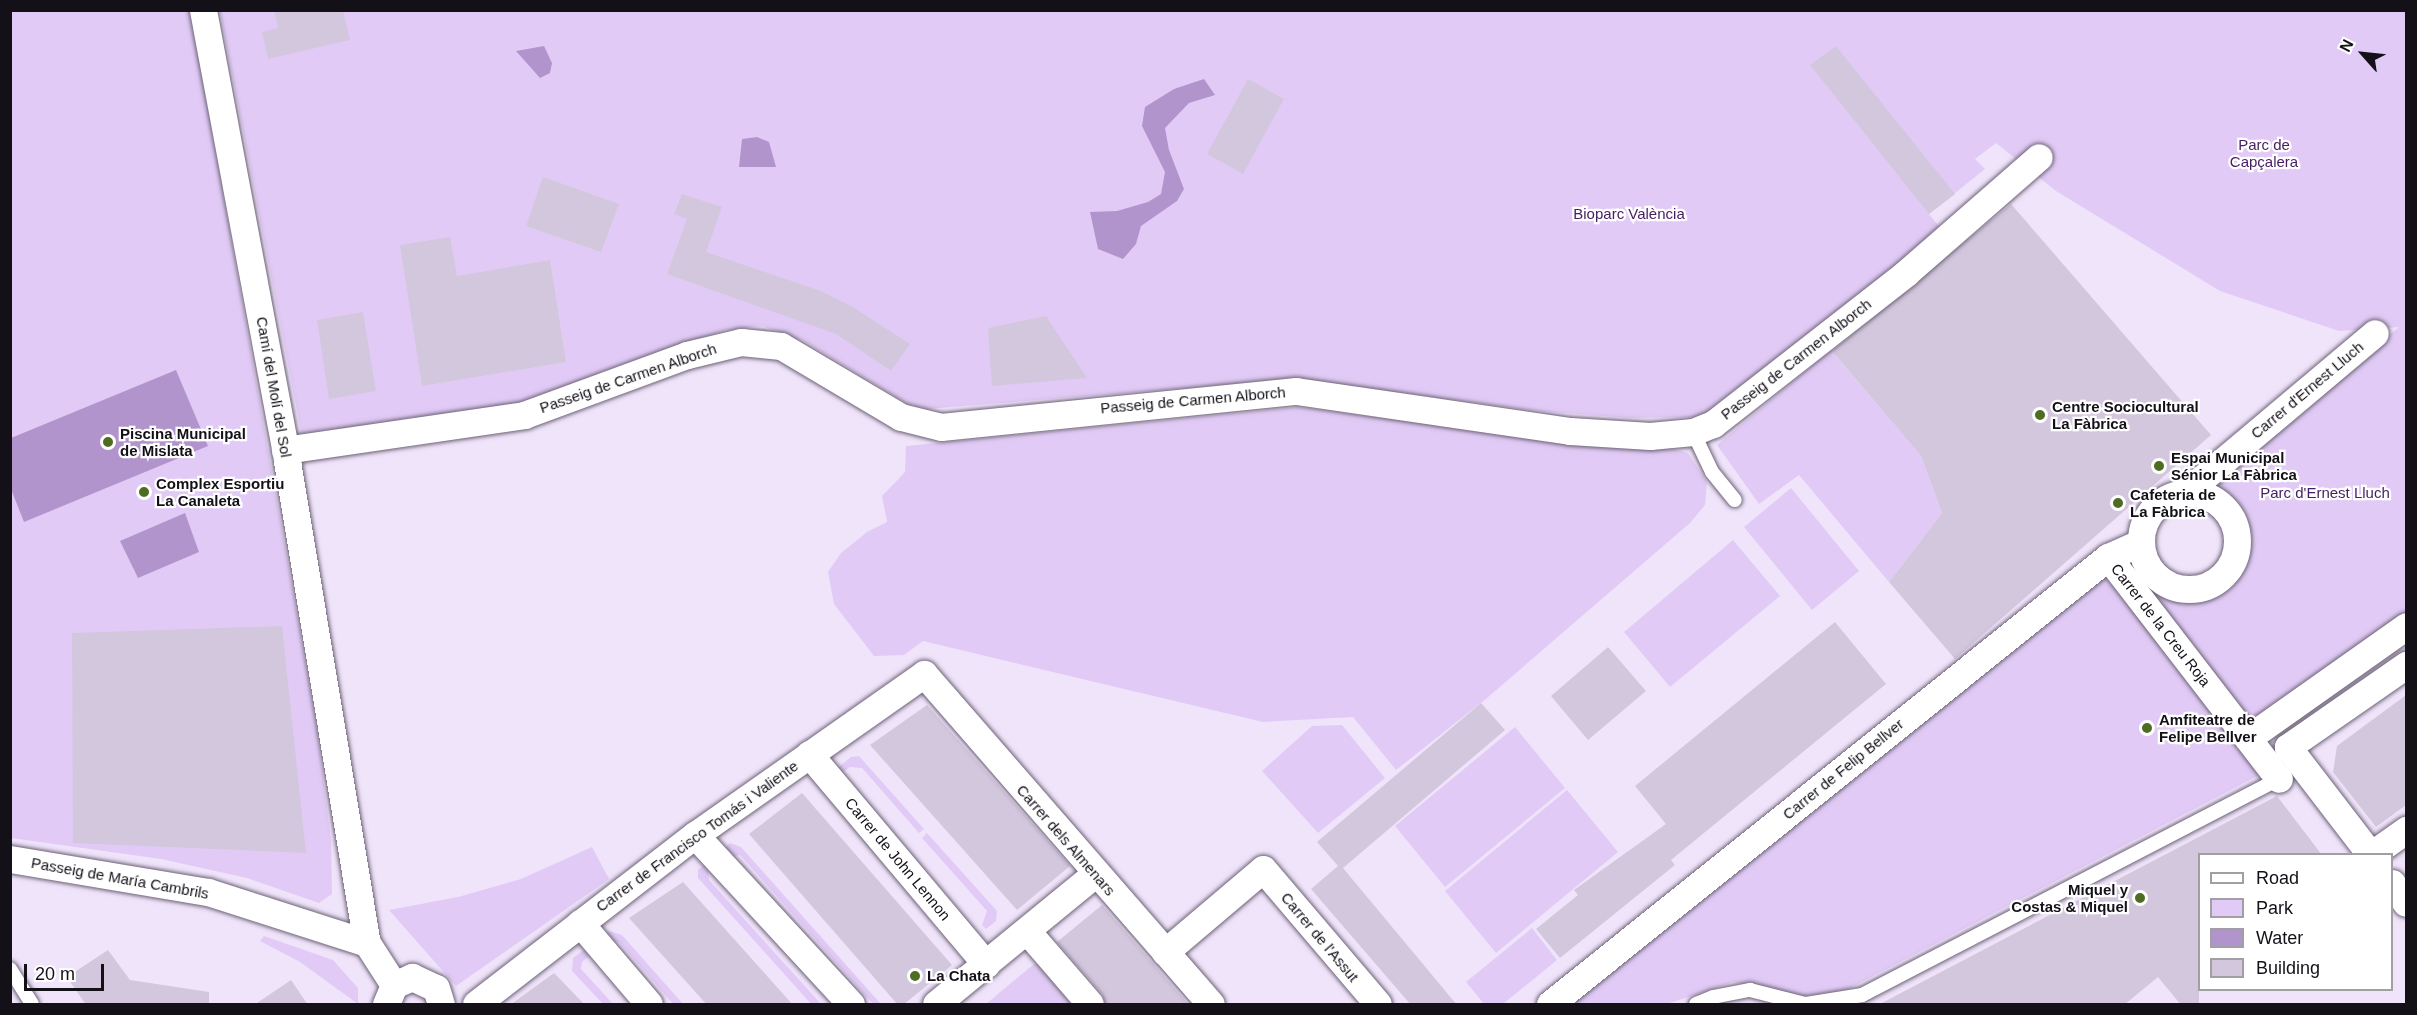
<!DOCTYPE html>
<html>
<head>
<meta charset="utf-8">
<style>
  body { margin:0 }
  #map { position:relative; width:2417px; height:1015px; overflow:hidden; background:#f0e4fb; font-family:Helvetica,sans-serif }
  div>[style] { position:absolute }
  [style*='--x'] { left:calc(var(--x)*1px); top:calc(var(--y)*1px); width:calc(var(--w)*1px); rotate:calc(var(--a)*1deg) }
  .green>* { inset:0; background:#e1cbf6 }
  .water>* { inset:0; background:#b294cd }
  .building>* { inset:0; background:#d3c7de }
  .roads { filter:drop-shadow(0 0 2px #6c6276) drop-shadow(0 0 2px #6c6276) }
  .lane>* { height:14px; margin:-7px; padding:0 7px; transform-origin:7px; border-radius:7px; background:#fff }
  .street>* { height:27px; margin:-13.5px; padding:0 13.5px; transform-origin:13.5px; border-radius:13.5px; background:#fff }
  .street>.ring { margin:-13.5px; padding:0; box-sizing:content-box; background:none; border:27px solid #fff; border-radius:50% }
  .dots>* { width:16px; height:16px; translate:-50% -50%; box-sizing:border-box; border:3px solid #fff; border-radius:50% }
  span { translate:-50% -50%; white-space:nowrap; text-align:center; line-height:1.15; -webkit-text-stroke:4.5px #fff; paint-order:stroke }
  .park-label { font-size:15px; color:#451d61 }
  .street-label { font-size:15px; color:#141018 }
  .poi-label { font-size:15px; color:#141018; font-weight:700 }
  .left { translate:0 -50%; text-align:left }
  .right { translate:-100% -50%; text-align:right }
  .frame { position:absolute; inset:0; border:12px solid #141018; pointer-events:none }
  .legend { position:absolute; left:2198px; top:853px; width:195px; height:138px; box-sizing:border-box; background:#fff; border:2px solid #a19fa3; margin:0; padding:8px 10px; list-style:none; font-size:18px; color:#141018 }
  .legend li { display:flex; align-items:center; gap:12px; height:30px }
  .legend b { width:30px; border:2px solid #a19fa3 }
  .north { position:absolute; left:2333px; top:24px; width:60px; height:60px; -webkit-text-stroke:4px #fff; paint-order:stroke; rotate:297deg; font-size:16px; font-weight:700; line-height:24px; text-align:center; color:#141018 }
  .north::after { content:''; display:block; margin:auto; width:21px; height:27px; background:#141018; clip-path:polygon(50% 0,100% 100%,50% 72%,0 100%) }
  .scale { position:absolute; left:24px; top:964px; width:80px; height:27px; box-sizing:border-box; border:3px solid #141018; border-top:0; padding-left:8px; font-size:18px; line-height:21px; white-space:nowrap; color:#141018; -webkit-text-stroke:4px #fff; paint-order:stroke }
</style>
</head>
<body>
<div id="map">
  <div class="green">
    <div style="clip-path:polygon(11px 11px,191px 11px,316px 723px,331px 839px,332px 894px,319px 903px,247px 878px,161px 859px,11px 838px)"></div>
    <div style="clip-path:polygon(220px 11px,2406px 11px,2406px 617px,2248px 727px,2143px 593px,2201px 601px,2230px 589px,2246px 563px,2252px 539px,2246px 513px,2230px 494px,2208px 484px,2399px 327px,2339px 331px,2220px 291px,2056px 191px,1996px 143px,1975px 159px,1985px 169px,1929px 214px,1942px 230px,1701px 417px,1631px 418px,1538px 411px,1298px 379px,927px 409px,908px 404px,804px 341px,762px 326px,725px 330px,516px 405px,302px 437px)"></div>
    <div style="clip-path:polygon(1831px 350px,1921px 456px,1942px 513px,1889px 582px,1799px 475px,1759px 504px,1717px 445px)"></div>
    <div style="clip-path:polygon(1299px 407px,1576px 444px,1660px 445px,1688px 453px,1707px 482px,1705px 505px,1690px 523px,1487px 698px,1396px 770px,1353px 717px,1263px 722px,923px 641px,904px 655px,874px 656px,834px 604px,828px 572px,841px 553px,867px 532px,887px 522px,882px 496px,905px 472px,906px 446px)"></div>
    <div style="clip-path:polygon(1791px 488px,1859px 571px,1812px 610px,1744px 527px)"></div>
    <div style="clip-path:polygon(1733px 540px,1780px 596px,1670px 687px,1624px 632px)"></div>
    <div style="clip-path:polygon(2101px 574px,2111px 585px,2115px 584px,2265px 772px,1835px 996px,1812px 998px,1733px 982px,1667px 1004px,1571px 1004px)"></div>
    <div style="clip-path:polygon(1342px 725px,1385px 778px,1318px 833px,1262px 771px,1312px 726px)"></div>
    <div style="clip-path:polygon(1515px 727px,1565px 788px,1445px 887px,1395px 826px)"></div>
    <div style="clip-path:polygon(859px 756px,924px 829px,919px 833px,862px 768px,850px 767px,831px 781px,883px 861px,818px 784px,851px 757px)"></div>
    <div style="clip-path:polygon(1567px 790px,1618px 852px,1496px 953px,1445px 891px)"></div>
    <div style="clip-path:polygon(927px 833px,997px 911px,996px 921px,986px 929px,982px 925px,987px 911px,922px 838px)"></div>
    <div style="clip-path:polygon(730px 843px,741px 847px,881px 1004px,873px 1004px,740px 855px,724px 858px,720px 852px)"></div>
    <div style="clip-path:polygon(592px 847px,609px 879px,456px 986px,389px 910px,458px 897px,521px 879px)"></div>
    <div style="clip-path:polygon(709px 860px,713px 865px,708px 870px,709px 880px,821px 1004px,811px 1004px,698px 878px,698px 870px)"></div>
    <div style="clip-path:polygon(1532px 928px,1557px 960px,1503px 1004px,1484px 1004px,1466px 982px)"></div>
    <div style="clip-path:polygon(609px 931px,622px 935px,683px 1004px,673px 1004px,619px 942px,597px 940px)"></div>
    <div style="clip-path:polygon(264px 936px,333px 960px,358px 988px,358px 1004px,300px 962px,260px 941px)"></div>
    <div style="clip-path:polygon(585px 949px,590px 955px,582px 962px,581px 969px,613px 1004px,603px 1004px,572px 971px,573px 958px)"></div>
    <div style="clip-path:polygon(1034px 964px,1041px 964px,1076px 1004px,986px 1004px)"></div>
  </div>
  <div class="water">
    <div style="clip-path:polygon(544px 46px,552px 63px,550px 73px,540px 78px,516px 51px)"></div>
    <div style="clip-path:polygon(1204px 79px,1215px 95px,1189px 103px,1165px 128px,1169px 150px,1184px 189px,1177px 201px,1141px 226px,1136px 244px,1123px 259px,1098px 249px,1090px 212px,1117px 211px,1148px 202px,1161px 194px,1165px 172px,1142px 126px,1145px 107px,1174px 89px)"></div>
    <div style="clip-path:polygon(757px 137px,769px 142px,776px 167px,739px 167px,742px 139px)"></div>
    <div style="clip-path:polygon(176px 370px,208px 446px,24px 522px,11px 489px,11px 438px)"></div>
    <div style="clip-path:polygon(185px 513px,199px 552px,138px 578px,120px 541px)"></div>
  </div>
  <div class="building">
    <div style="clip-path:polygon(274px 10px,343px 10px,350px 40px,268px 59px,262px 32px,278px 28px)"></div>
    <div style="clip-path:polygon(1836px 46px,1955px 194px,1929px 214px,1810px 65px)"></div>
    <div style="clip-path:polygon(1248px 79px,1284px 99px,1243px 174px,1207px 154px)"></div>
    <div style="clip-path:polygon(543px 177px,619px 204px,601px 252px,526px 226px)"></div>
    <div style="clip-path:polygon(682px 194px,722px 207px,706px 252px,821px 291px,853px 307px,910px 344px,891px 371px,836px 334px,667px 274px,687px 219px,674px 214px)"></div>
    <div style="clip-path:polygon(2011px 204px,2211px 435px,1955px 659px,1889px 582px,1942px 513px,1921px 456px,1832px 351px)"></div>
    <div style="clip-path:polygon(450px 237px,457px 276px,550px 260px,566px 362px,422px 386px,400px 245px)"></div>
    <div style="clip-path:polygon(363px 312px,376px 391px,329px 399px,317px 320px)"></div>
    <div style="clip-path:polygon(1046px 316px,1087px 378px,992px 386px,988px 328px)"></div>
    <div style="clip-path:polygon(1835px 622px,1886px 684px,1671px 860px,1675px 865px,1560px 958px,1536px 929px,1578px 895px,1574px 890px,1666px 824px,1635px 786px)"></div>
    <div style="clip-path:polygon(282px 626px,306px 853px,73px 843px,72px 633px)"></div>
    <div style="clip-path:polygon(1608px 647px,1646px 691px,1588px 740px,1551px 696px)"></div>
    <div style="clip-path:polygon(2406px 695px,2406px 805px,2376px 827px,2333px 772px,2337px 746px)"></div>
    <div style="clip-path:polygon(1481px 703px,1505px 730px,1343px 868px,1457px 1005px,1411px 1005px,1311px 889px,1338px 866px,1317px 842px)"></div>
    <div style="clip-path:polygon(927px 705px,1070px 866px,1017px 910px,870px 745px)"></div>
    <div style="clip-path:polygon(802px 793px,952px 965px,903px 1005px,898px 1005px,749px 834px)"></div>
    <div style="clip-path:polygon(2277px 796px,2322px 855px,2199px 855px,2199px 1005px,2181px 1005px,2158px 977px,2124px 1005px,1878px 1005px)"></div>
    <div style="clip-path:polygon(683px 882px,793px 1005px,707px 1005px,629px 918px)"></div>
    <div style="clip-path:polygon(1102px 905px,1189px 1005px,1105px 1005px,1102px 994px,1057px 942px)"></div>
    <div style="clip-path:polygon(108px 950px,130px 980px,209px 992px,209px 1005px,86px 1005px,67px 977px)"></div>
    <div style="clip-path:polygon(554px 973px,585px 1005px,510px 1005px)"></div>
    <div style="clip-path:polygon(291px 980px,308px 1005px,254px 1005px)"></div>
  </div>
  <div class="roads">
    <div class="lane">
      <div style="--x:1693;--y:432;--w:44;--a:64.6"></div>
      <div style="--x:1712;--y:472;--w:36;--a:51"></div>
      <div style="--x:10;--y:969;--w:41;--a:57.8"></div>
      <div style="--x:1696;--y:1004;--w:18;--a:-22"></div>
      <div style="--x:1713;--y:997;--w:38;--a:-11"></div>
      <div style="--x:1750;--y:990;--w:57;--a:14.3"></div>
      <div style="--x:1806;--y:1004;--w:57;--a:-9.1"></div>
      <div style="--x:1862;--y:995;--w:473;--a:-27.4"></div>
    </div>
    <div class="street">
      <div style="--x:203;--y:10;--w:459;--a:79.4"></div>
      <div style="--x:287;--y:461;--w:489;--a:80.6"></div>
      <div style="--x:367;--y:943;--w:50;--a:57.3"></div>
      <div style="--x:285;--y:450;--w:242;--a:-8.3"></div>
      <div style="--x:524;--y:415;--w:174;--a:-20.2"></div>
      <div style="--x:687;--y:355;--w:56;--a:-13.5"></div>
      <div style="--x:741;--y:342;--w:40;--a:5.7"></div>
      <div style="--x:781;--y:346;--w:139;--a:30.6"></div>
      <div style="--x:901;--y:417;--w:41;--a:14"></div>
      <div style="--x:941;--y:427;--w:357;--a:-5.8"></div>
      <div style="--x:1296;--y:391;--w:277;--a:8.3"></div>
      <div style="--x:1570;--y:431;--w:80;--a:3.6"></div>
      <div style="--x:1650;--y:436;--w:43;--a:-5.3"></div>
      <div style="--x:1693;--y:432;--w:22;--a:-22"></div>
      <div style="--x:1713;--y:424;--w:245;--a:-38"></div>
      <div style="--x:1906;--y:273;--w:176;--a:-41.1"></div>
      <div style="--x:2185;--y:493;--w:248;--a:-40.1"></div>
      <div class="ring" style="left:2141px;top:493px;width:69px;height:69px"></div>
      <div style="--x:2108;--y:557;--w:280;--a:52.4"></div>
      <div style="--x:2248;--y:738;--w:194;--a:-35.3"></div>
      <div style="--x:809;--y:754;--w:275;--a:49.9"></div>
      <div style="--x:695;--y:835;--w:230;--a:47.3"></div>
      <div style="--x:2370;--y:854;--w:135;--a:-127.5"></div>
      <div style="--x:2288;--y:747;--w:144;--a:-34.8"></div>
      <div style="--x:2372;--y:854;--w:42;--a:-35.2"></div>
      <div style="--x:10;--y:859;--w:201;--a:9.5"></div>
      <div style="--x:208;--y:892;--w:167;--a:17.8"></div>
      <div style="--x:2392;--y:883;--w:24;--a:55"></div>
      <div style="--x:580;--y:923;--w:106;--a:49.6"></div>
      <div style="--x:1027;--y:931;--w:96;--a:49.2"></div>
      <div style="--x:1165;--y:952;--w:128;--a:-40.3"></div>
      <div style="--x:1263;--y:869;--w:177;--a:49.6"></div>
      <div style="--x:386;--y:1004;--w:21;--a:-67"></div>
      <div style="--x:394;--y:985;--w:20;--a:-24"></div>
      <div style="--x:412;--y:977;--w:26;--a:25"></div>
      <div style="--x:436;--y:988;--w:17;--a:73"></div>
      <div style="--x:476;--y:1004;--w:277;--a:-37.7"></div>
      <div style="--x:695;--y:835;--w:280;--a:-35.1"></div>
      <div style="--x:924;--y:674;--w:437;--a:49"></div>
      <div style="--x:936;--y:1004;--w:205;--a:-39.3"></div>
      <div style="--x:1550;--y:1004;--w:715;--a:-38.7"></div>
      <div style="--x:2108;--y:557;--w:36;--a:-24"></div>
    </div>
  </div>
  <div class="dots">
    <div style="left:2040px;top:415px;background:#4f6d22"></div>
    <div style="left:108px;top:442px;background:#4f6d22"></div>
    <div style="left:2159px;top:466px;background:#4f6d22"></div>
    <div style="left:144px;top:492px;background:#4f6d22"></div>
    <div style="left:2118px;top:503px;background:#4f6d22"></div>
    <div style="left:2147px;top:728px;background:#4f6d22"></div>
    <div style="left:2140px;top:898px;background:#4f6d22"></div>
    <div style="left:915px;top:976px;background:#4f6d22"></div>
  </div>
  <div class="park-label">
    <span style="left:2264px;top:153px">Parc de<br>Capçalera</span>
    <span style="left:1629px;top:214px">Bioparc València</span>
    <span style="left:2325px;top:493px">Parc d'Ernest Lluch</span>
  </div>
  <div class="street-label">
    <span style="left:1796px;top:359px;rotate:-38deg">Passeig de Carmen Alborch</span>
    <span style="left:628px;top:378px;rotate:-19deg">Passeig de Carmen Alborch</span>
    <span style="left:274px;top:387px;rotate:80deg">Camí del Molí del Sol</span>
    <span style="left:2307px;top:390px;rotate:-40deg">Carrer d'Ernest Lluch</span>
    <span style="left:1193px;top:400px;rotate:-5deg">Passeig de Carmen Alborch</span>
    <span style="left:2161px;top:625px;rotate:52deg">Carrer de la Creu Roja</span>
    <span style="left:1843px;top:769px;rotate:-39deg">Carrer de Felip Bellver</span>
    <span style="left:697px;top:836px;rotate:-36deg">Carrer de Francisco Tomás i Valiente</span>
    <span style="left:1066px;top:840px;rotate:49deg">Carrer dels Almenars</span>
    <span style="left:898px;top:859px;rotate:50deg">Carrer de John Lennon</span>
    <span style="left:120px;top:878px;rotate:10deg">Passeig de María Cambrils</span>
    <span style="left:1320px;top:937px;rotate:50deg">Carrer de l'Assut</span>
  </div>
  <div class="poi-label">
    <span class="left" style="left:2052px;top:415px">Centre Sociocultural<br>La Fàbrica</span>
    <span class="left" style="left:120px;top:442px">Piscina Municipal<br>de Mislata</span>
    <span class="left" style="left:2171px;top:466px">Espai Municipal<br>Sénior La Fàbrica</span>
    <span class="left" style="left:156px;top:492px">Complex Esportiu<br>La Canaleta</span>
    <span class="left" style="left:2130px;top:503px">Cafeteria de<br>La Fàbrica</span>
    <span class="left" style="left:2159px;top:728px">Amfiteatre de<br>Felipe Bellver</span>
    <span class="right" style="left:2128px;top:898px">Miquel y<br>Costas &amp; Miquel</span>
    <span class="left" style="left:927px;top:976px">La Chata</span>
  </div>
  <div class="frame"></div>
  <ul class="legend">
  <li><b style="height:8px;background:#fff"></b>Road</li>
  <li><b style="height:16px;background:#e1cbf6"></b>Park</li>
  <li><b style="height:16px;background:#b294cd"></b>Water</li>
  <li><b style="height:16px;background:#d3c7de"></b>Building</li>
  </ul>
  <div class="north">N</div>
  <div class="scale">20 m</div>
</div>
</body>
</html>
